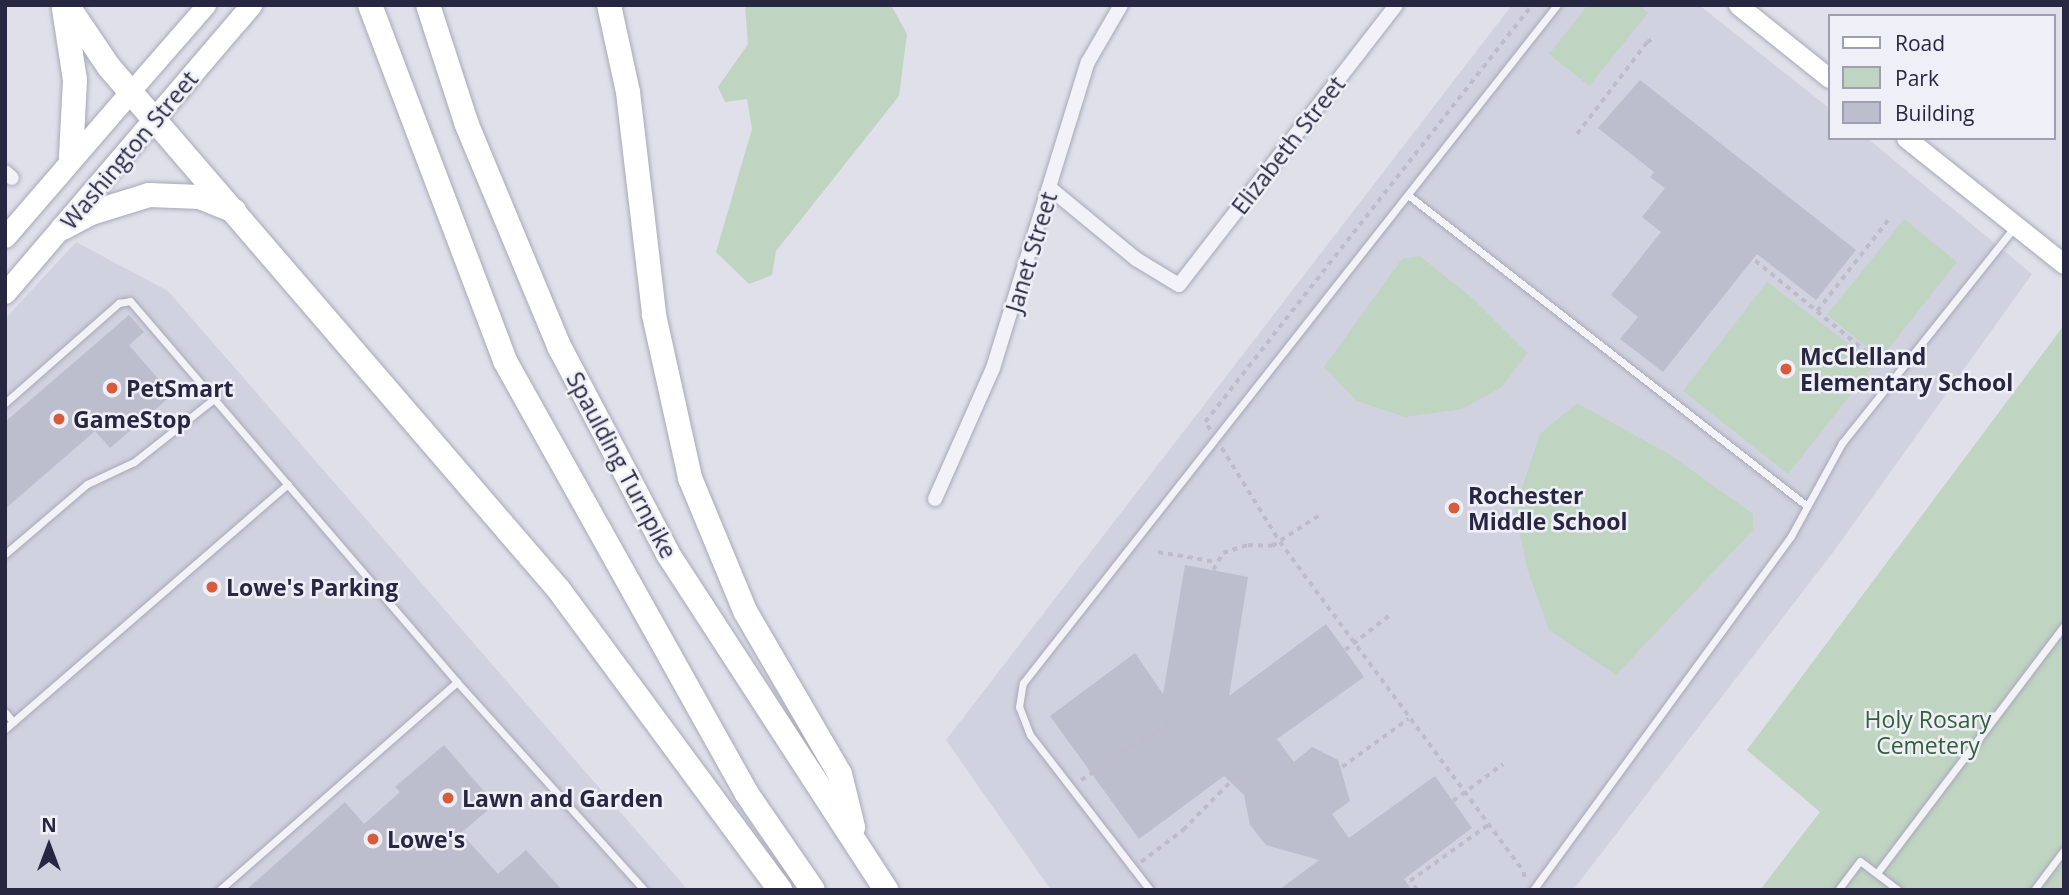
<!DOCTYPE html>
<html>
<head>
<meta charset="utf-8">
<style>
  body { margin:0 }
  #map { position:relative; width:2069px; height:895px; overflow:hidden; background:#dfe0ea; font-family:"Open Sans",sans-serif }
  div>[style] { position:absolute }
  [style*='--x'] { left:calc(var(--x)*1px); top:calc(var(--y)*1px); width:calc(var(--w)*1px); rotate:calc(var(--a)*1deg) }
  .built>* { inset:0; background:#d1d2df }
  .green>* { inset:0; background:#c0d4c2 }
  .building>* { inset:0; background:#bcbdcd }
  .path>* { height:3.5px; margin-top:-1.75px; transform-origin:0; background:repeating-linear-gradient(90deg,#bdbdc9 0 5px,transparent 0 10px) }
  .roads { filter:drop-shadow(0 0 2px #a8a8b8) drop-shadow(0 0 2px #a8a8b8) }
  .lane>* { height:7px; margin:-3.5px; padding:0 3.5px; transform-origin:3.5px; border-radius:3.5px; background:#f2f2f8 }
  .street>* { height:14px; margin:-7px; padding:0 7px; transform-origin:7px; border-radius:7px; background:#f2f2f8 }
  .secondary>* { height:19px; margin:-9.5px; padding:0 9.5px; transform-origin:9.5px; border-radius:9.5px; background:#fff }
  .primary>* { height:21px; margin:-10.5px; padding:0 10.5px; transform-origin:10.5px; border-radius:10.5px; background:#fff }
  .highway>* { height:24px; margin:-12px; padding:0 12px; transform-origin:12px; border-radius:12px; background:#fff }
  .dots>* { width:19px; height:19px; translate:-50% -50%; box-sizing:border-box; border:4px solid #eff0f7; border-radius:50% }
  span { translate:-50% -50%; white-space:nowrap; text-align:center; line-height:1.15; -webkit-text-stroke:5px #eff0f7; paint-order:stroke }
  .street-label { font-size:23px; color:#272742 }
  .poi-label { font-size:23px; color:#272742; font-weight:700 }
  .left { translate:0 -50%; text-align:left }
  .park-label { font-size:23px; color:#335f3b }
  .frame { position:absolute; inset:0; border:7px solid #272742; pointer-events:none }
  .legend { position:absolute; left:1828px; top:14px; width:228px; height:126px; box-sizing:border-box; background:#eff0f7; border:2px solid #9fa0af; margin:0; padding:9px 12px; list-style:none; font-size:21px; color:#272742 }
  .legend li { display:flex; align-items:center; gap:14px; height:35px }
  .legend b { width:35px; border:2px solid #9fa0af }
  .north { position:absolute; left:14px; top:811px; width:70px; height:70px; -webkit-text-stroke:5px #eff0f7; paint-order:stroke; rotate:0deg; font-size:19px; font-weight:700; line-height:28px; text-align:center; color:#272742 }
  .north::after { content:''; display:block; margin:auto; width:24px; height:32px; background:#272742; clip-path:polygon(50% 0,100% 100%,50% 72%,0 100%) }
</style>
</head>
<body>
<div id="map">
  <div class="built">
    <div style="clip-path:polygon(1512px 5px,1699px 5px,1829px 108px,1829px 138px,1867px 138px,2032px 274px,1834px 551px,1573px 890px,1051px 890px,946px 740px)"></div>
    <div style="clip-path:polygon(76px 242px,168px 291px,688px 890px,5px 890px,5px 319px)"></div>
  </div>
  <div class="green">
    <div style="clip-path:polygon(745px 5px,891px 5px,907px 34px,899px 96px,776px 251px,772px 275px,749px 284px,716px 252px,752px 129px,747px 99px,725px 102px,718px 87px,748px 44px)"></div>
    <div style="clip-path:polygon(1588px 5px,1639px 5px,1648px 13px,1589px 86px,1549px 54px)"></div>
    <div style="clip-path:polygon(1904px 219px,1957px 262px,1881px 358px,1827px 315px)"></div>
    <div style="clip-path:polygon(1420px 256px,1472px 298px,1527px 353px,1502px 387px,1462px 409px,1405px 417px,1357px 401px,1324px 367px,1402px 259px)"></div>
    <div style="clip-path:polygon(1767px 282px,1875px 364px,1788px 474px,1683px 391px)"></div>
    <div style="clip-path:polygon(2064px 325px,2064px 890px,1760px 890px,1820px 812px,1747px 750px)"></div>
    <div style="clip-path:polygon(1577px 403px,1669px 454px,1753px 514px,1753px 530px,1616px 675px,1549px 630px,1527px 568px,1515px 509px,1540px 434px)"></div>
  </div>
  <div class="building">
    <div style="clip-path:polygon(1640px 80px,1856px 250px,1816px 300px,1757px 254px,1663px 372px,1620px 339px,1638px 317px,1611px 295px,1661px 232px,1642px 217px,1665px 188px,1650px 177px,1654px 172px,1598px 128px)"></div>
    <div style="clip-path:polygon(129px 315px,144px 332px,129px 345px,172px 395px,110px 448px,95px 431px,5px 509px,5px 422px)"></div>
    <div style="clip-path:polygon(1185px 565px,1248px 577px,1229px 696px,1326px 624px,1364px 677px,1277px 739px,1294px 762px,1312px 747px,1338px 760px,1350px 801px,1332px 814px,1349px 838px,1435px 776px,1472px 828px,1404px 879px,1412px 890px,1279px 890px,1319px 860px,1266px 845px,1250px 825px,1244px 795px,1224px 776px,1139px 839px,1050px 716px,1135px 653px,1163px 694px)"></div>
    <div style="clip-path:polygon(444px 745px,495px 804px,461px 833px,498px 874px,526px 850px,562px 890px,246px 890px,345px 802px,364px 824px,400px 792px,395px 787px)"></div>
  </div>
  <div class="path">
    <div style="--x:1577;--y:134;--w:116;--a:-52.7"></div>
    <div style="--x:1647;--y:42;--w:10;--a:-29"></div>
    <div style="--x:1740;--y:248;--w:183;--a:39.4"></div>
    <div style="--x:1817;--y:311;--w:115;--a:-52"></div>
    <div style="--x:1210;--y:430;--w:9;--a:-122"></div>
    <div style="--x:1205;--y:422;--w:530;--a:-51.9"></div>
    <div style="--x:1222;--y:448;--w:110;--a:58.3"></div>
    <div style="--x:1280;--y:542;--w:410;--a:53.5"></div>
    <div style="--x:1524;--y:872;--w:10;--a:84"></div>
    <div style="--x:1158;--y:552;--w:60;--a:9.6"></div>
    <div style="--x:1213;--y:570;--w:20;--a:-60"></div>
    <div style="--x:1223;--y:553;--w:26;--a:-18"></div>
    <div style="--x:1248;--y:545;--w:24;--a:2"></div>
    <div style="--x:1272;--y:546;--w:55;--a:-33.1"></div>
    <div style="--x:1345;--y:650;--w:57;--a:-37.9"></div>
    <div style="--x:1342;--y:767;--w:82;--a:-36"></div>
    <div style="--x:1081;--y:780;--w:101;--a:-32.9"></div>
    <div style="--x:1166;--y:725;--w:22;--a:-74"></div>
    <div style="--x:1453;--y:801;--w:62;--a:-36.5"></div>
    <div style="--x:1141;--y:862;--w:53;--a:-37.3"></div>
    <div style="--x:1183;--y:830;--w:80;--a:-45.5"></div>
    <div style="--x:1417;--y:890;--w:11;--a:-128"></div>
    <div style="--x:1410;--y:881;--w:96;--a:-35.7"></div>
  </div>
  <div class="roads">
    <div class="lane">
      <div style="--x:1408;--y:195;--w:506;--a:37.93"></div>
      <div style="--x:5;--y:403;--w:152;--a:-41.3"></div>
      <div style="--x:119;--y:303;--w:11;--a:-10"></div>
      <div style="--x:130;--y:301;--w:502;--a:49.36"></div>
      <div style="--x:457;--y:682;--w:316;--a:138.8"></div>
      <div style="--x:5;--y:554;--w:108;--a:-40.5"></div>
      <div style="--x:87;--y:484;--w:52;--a:-25.1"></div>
      <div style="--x:134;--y:462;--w:103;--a:-38.3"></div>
      <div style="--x:457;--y:682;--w:280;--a:48"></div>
      <div style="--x:5;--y:712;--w:13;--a:51"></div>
      <div style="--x:5;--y:729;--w:374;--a:-40.9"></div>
      <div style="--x:1877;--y:873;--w:310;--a:-52.9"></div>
      <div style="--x:1150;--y:890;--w:196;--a:-127.7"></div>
      <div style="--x:1030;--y:735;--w:30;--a:-111"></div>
      <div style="--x:1019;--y:707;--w:24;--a:-81"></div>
      <div style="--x:1023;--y:683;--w:863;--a:-51.78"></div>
      <div style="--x:1533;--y:890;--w:438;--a:-53.9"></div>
      <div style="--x:1791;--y:536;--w:106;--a:-61.3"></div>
      <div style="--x:1842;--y:443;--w:278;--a:-51.4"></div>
      <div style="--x:1838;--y:890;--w:36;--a:-53"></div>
      <div style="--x:1860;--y:861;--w:48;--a:37.3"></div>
      <div style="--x:2034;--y:890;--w:50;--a:-53.1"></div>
    </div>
    <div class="street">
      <div style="--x:5;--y:172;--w:9;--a:41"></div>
      <div style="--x:1051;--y:189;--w:110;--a:39.5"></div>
      <div style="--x:1136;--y:259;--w:50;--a:31.2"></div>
      <div style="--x:1179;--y:285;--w:354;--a:-52.2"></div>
      <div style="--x:935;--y:499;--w:143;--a:-66.1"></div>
      <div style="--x:993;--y:368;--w:320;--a:-72.8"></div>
      <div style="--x:1088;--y:62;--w:66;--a:-59.9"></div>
    </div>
    <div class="secondary">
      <div style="--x:1738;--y:5;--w:117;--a:38.7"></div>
      <div style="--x:130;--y:92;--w:116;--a:-48.9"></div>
      <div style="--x:1906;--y:138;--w:202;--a:38.6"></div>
    </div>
    <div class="primary">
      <div style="--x:5;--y:237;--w:191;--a:-49.2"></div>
      <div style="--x:5;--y:293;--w:379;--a:-49.5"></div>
    </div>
    <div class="highway">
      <div style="--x:67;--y:5;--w:75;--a:55.9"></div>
      <div style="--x:109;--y:67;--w:690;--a:49.29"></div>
      <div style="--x:559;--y:590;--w:373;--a:53.6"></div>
      <div style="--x:370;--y:5;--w:381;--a:69.2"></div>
      <div style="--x:505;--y:361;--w:496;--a:60.8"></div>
      <div style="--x:747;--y:794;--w:116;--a:55.5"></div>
      <div style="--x:428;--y:5;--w:126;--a:72"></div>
      <div style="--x:467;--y:125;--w:242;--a:67.4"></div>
      <div style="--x:560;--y:348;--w:233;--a:62.3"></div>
      <div style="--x:668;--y:554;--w:401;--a:57"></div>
      <div style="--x:609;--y:5;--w:89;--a:77.7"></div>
      <div style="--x:628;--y:92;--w:225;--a:83.3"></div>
      <div style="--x:654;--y:315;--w:167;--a:77.5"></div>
      <div style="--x:690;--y:478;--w:144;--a:67.5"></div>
      <div style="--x:745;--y:611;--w:189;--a:59.8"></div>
      <div style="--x:840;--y:774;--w:55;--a:76.2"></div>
      <div style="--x:64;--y:9;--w:72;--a:81.2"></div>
      <div style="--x:75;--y:80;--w:77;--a:93"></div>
      <div style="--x:63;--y:228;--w:32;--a:-28"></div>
      <div style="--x:91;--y:213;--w:61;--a:-17.2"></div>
      <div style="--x:149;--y:195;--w:51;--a:2.2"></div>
      <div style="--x:200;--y:197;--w:37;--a:22"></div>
    </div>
  </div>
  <div class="dots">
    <div style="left:1786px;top:369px;background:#d75c3c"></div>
    <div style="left:112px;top:388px;background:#d75c3c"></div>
    <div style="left:59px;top:419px;background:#d75c3c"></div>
    <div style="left:1454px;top:508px;background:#d75c3c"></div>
    <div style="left:212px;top:587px;background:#d75c3c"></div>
    <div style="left:448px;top:798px;background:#d75c3c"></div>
    <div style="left:373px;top:839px;background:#d75c3c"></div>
  </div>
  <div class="street-label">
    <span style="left:1288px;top:145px;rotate:-52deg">Elizabeth Street</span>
    <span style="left:129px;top:150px;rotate:-50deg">Washington Street</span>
    <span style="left:1031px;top:252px;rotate:-73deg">Janet Street</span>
    <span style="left:622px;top:465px;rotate:62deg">Spaulding Turnpike</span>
  </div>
  <div class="poi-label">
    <span class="left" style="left:1800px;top:369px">McClelland<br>Elementary School</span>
    <span class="left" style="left:126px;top:388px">PetSmart</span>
    <span class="left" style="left:73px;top:419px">GameStop</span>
    <span class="left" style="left:1468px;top:508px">Rochester<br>Middle School</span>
    <span class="left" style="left:226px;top:587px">Lowe's Parking</span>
    <span class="left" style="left:462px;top:798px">Lawn and Garden</span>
    <span class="left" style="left:387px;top:839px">Lowe's</span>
  </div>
  <div class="park-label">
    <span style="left:1928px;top:732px">Holy Rosary<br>Cemetery</span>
  </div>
  <div class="frame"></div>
  <ul class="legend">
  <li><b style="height:9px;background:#fff"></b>Road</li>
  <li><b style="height:19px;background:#c0d4c2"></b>Park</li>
  <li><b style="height:19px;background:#bcbdcd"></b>Building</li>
  </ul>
  <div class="north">N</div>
</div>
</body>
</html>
